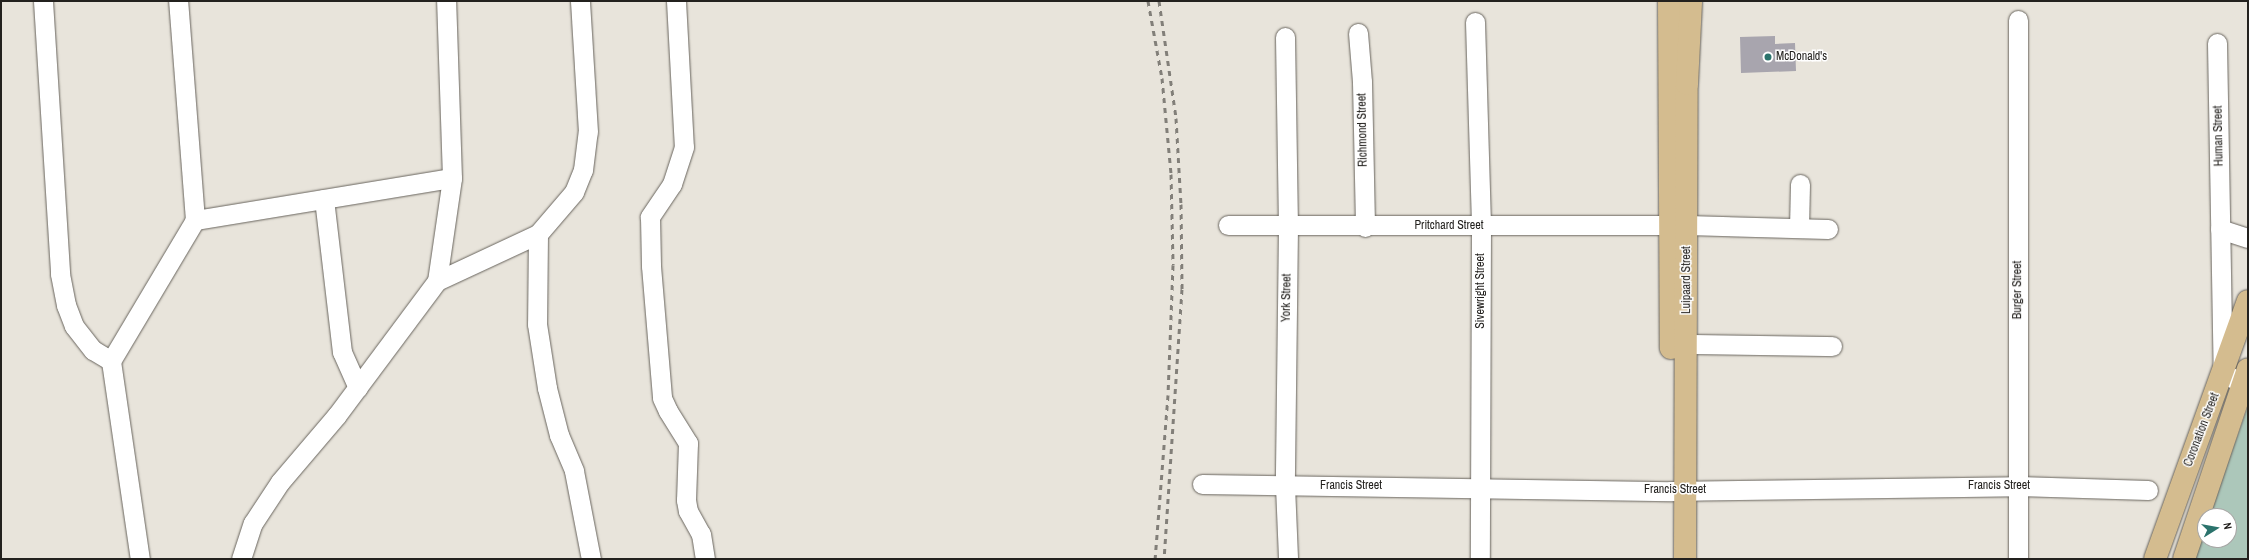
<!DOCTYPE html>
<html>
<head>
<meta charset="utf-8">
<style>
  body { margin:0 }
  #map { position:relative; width:2249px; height:560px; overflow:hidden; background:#e8e4db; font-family:"Archivo Narrow",sans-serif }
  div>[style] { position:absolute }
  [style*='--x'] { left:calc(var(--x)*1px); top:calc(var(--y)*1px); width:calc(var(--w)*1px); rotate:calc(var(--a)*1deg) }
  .green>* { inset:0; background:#acc7ba }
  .building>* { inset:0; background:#a8a5ae }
  .roads { filter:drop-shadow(0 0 1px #68645d) drop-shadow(0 0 1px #68645d) }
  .minor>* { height:19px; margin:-9.5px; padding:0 9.5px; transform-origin:9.5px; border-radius:9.5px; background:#fff }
  .major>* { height:22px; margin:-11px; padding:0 11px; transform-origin:11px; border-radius:11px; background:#d4bc8f }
  .rail>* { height:3px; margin-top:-1.5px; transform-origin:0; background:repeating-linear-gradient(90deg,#827f79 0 5px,transparent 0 10px) }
  .dots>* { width:11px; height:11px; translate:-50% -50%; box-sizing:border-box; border:2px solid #fff; border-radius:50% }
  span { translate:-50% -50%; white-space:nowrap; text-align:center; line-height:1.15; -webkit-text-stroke:3px #fff; paint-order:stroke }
  .poi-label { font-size:12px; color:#23211e }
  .left { translate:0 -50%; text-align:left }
  .street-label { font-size:12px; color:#23211e }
  .frame { position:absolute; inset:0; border:2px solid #23211e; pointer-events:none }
  .north { position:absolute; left:2197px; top:508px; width:40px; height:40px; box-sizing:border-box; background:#fff; border:1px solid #a7a6a5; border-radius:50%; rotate:79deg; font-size:11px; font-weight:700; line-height:16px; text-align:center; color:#23211e }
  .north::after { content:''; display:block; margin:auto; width:14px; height:18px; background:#2b736c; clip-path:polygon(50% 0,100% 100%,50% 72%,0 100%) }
</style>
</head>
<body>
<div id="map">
  <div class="green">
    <div style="clip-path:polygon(2248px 406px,2248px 559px,2194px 559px,2205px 528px,2205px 540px,2229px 540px,2229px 516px,2209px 516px)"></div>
  </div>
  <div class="building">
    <div style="clip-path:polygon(1775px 36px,1775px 44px,1795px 43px,1796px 71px,1741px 73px,1740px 37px)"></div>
  </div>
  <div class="roads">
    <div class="minor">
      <div style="--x:43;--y:1;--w:274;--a:86.4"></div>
      <div style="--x:60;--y:274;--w:32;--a:79"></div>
      <div style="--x:66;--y:305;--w:22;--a:69"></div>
      <div style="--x:74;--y:326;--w:31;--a:52"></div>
      <div style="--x:93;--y:350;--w:21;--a:31"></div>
      <div style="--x:111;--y:361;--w:200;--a:81.7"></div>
      <div style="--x:676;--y:1;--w:146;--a:86.9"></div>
      <div style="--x:684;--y:147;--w:39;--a:108"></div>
      <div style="--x:672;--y:184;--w:40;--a:124"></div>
      <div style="--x:650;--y:217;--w:49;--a:88.8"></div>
      <div style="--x:651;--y:266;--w:132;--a:85.2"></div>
      <div style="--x:662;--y:398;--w:14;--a:65"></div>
      <div style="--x:668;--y:411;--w:38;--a:58"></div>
      <div style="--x:688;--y:443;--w:57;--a:92"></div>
      <div style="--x:686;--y:500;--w:11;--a:80"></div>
      <div style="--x:688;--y:511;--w:26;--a:61"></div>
      <div style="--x:701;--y:534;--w:25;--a:81"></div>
      <div style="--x:1475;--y:22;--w:204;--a:88.3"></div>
      <div style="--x:1481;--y:226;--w:333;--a:90.2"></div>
      <div style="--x:1358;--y:33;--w:49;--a:85.3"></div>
      <div style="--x:1362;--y:82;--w:145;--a:88.8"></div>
      <div style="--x:1285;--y:37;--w:189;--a:89.1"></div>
      <div style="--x:1288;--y:226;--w:260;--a:90.7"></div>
      <div style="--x:1285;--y:486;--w:72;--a:87.6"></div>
      <div style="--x:2217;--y:43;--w:330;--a:89"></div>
      <div style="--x:2223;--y:373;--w:24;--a:28"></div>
      <div style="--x:324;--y:199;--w:154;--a:83.3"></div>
      <div style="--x:342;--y:352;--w:39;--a:66"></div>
      <div style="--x:195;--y:220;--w:260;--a:-9.3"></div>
      <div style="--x:1228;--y:225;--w:442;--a:0"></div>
      <div style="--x:1687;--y:225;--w:141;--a:1.6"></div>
      <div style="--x:1799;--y:228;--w:44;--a:-88.7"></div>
      <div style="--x:2220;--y:229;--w:29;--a:18"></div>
      <div style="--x:538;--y:234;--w:90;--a:90.6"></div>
      <div style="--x:537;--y:324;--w:65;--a:81.1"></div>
      <div style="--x:547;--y:388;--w:49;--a:75.7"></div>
      <div style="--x:559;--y:435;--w:39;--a:67"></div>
      <div style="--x:574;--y:471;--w:90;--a:79.1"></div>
      <div style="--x:437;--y:281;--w:111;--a:-25"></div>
      <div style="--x:538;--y:234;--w:55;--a:-49.4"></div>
      <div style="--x:574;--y:192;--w:24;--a:-68"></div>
      <div style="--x:583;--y:170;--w:38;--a:-83"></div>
      <div style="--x:588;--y:132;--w:131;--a:-93.5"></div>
      <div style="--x:1686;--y:344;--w:146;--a:0.8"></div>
      <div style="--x:111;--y:361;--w:164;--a:-59.2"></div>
      <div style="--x:195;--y:220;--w:220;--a:-94.4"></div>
      <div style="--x:1202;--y:484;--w:469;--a:0.9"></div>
      <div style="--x:1671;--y:491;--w:347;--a:-0.8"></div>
      <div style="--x:2018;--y:486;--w:130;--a:1.8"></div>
      <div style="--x:241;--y:559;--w:38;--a:-72"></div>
      <div style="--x:253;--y:523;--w:49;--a:-56.6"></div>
      <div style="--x:280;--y:482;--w:88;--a:-49.6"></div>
      <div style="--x:337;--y:415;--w:167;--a:-53.3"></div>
      <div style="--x:437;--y:281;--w:104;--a:-81.7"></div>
      <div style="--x:452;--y:178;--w:177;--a:-91.9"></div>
      <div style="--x:2018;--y:559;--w:539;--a:-90"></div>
    </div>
    <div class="major">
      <div style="--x:1669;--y:1;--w:347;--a:89.7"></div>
      <div style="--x:1685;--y:559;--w:475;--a:-89.8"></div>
      <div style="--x:1687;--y:84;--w:83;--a:-87.2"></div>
      <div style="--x:2155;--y:559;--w:274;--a:-70.2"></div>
      <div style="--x:2184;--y:559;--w:200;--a:-71.4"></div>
    </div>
  </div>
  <div class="rail">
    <div style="--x:1148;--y:1;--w:78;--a:79.7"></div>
    <div style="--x:1162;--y:78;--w:96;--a:84.6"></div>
    <div style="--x:1171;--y:174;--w:91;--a:88.7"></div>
    <div style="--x:1173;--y:265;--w:130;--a:92.2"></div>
    <div style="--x:1168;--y:395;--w:165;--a:94.5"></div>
    <div style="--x:1159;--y:1;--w:118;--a:81.7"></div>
    <div style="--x:1176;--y:118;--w:86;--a:86.7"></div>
    <div style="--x:1181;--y:204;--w:85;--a:89.3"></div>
    <div style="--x:1182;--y:289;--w:271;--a:93.8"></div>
  </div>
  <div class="dots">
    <div style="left:1768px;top:57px;background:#2b736c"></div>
  </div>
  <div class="poi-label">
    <span class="left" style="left:1776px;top:57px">McDonald's</span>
  </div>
  <div class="street-label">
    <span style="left:1363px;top:130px;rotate:-91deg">Richmond Street</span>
    <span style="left:2219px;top:136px;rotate:-91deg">Human Street</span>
    <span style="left:1449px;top:226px">Pritchard Street</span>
    <span style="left:1687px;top:280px;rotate:-90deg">Luipaard Street</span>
    <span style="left:2018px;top:290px;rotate:-90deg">Burger Street</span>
    <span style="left:1481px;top:291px;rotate:-90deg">Sivewright Street</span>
    <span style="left:1287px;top:298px;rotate:-89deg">York Street</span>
    <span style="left:2202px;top:430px;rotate:-69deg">Coronation Street</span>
    <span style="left:1351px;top:486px">Francis Street</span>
    <span style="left:1999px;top:486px">Francis Street</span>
    <span style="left:1675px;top:490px">Francis Street</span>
  </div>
  <div class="frame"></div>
  <div class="north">N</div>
</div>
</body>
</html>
